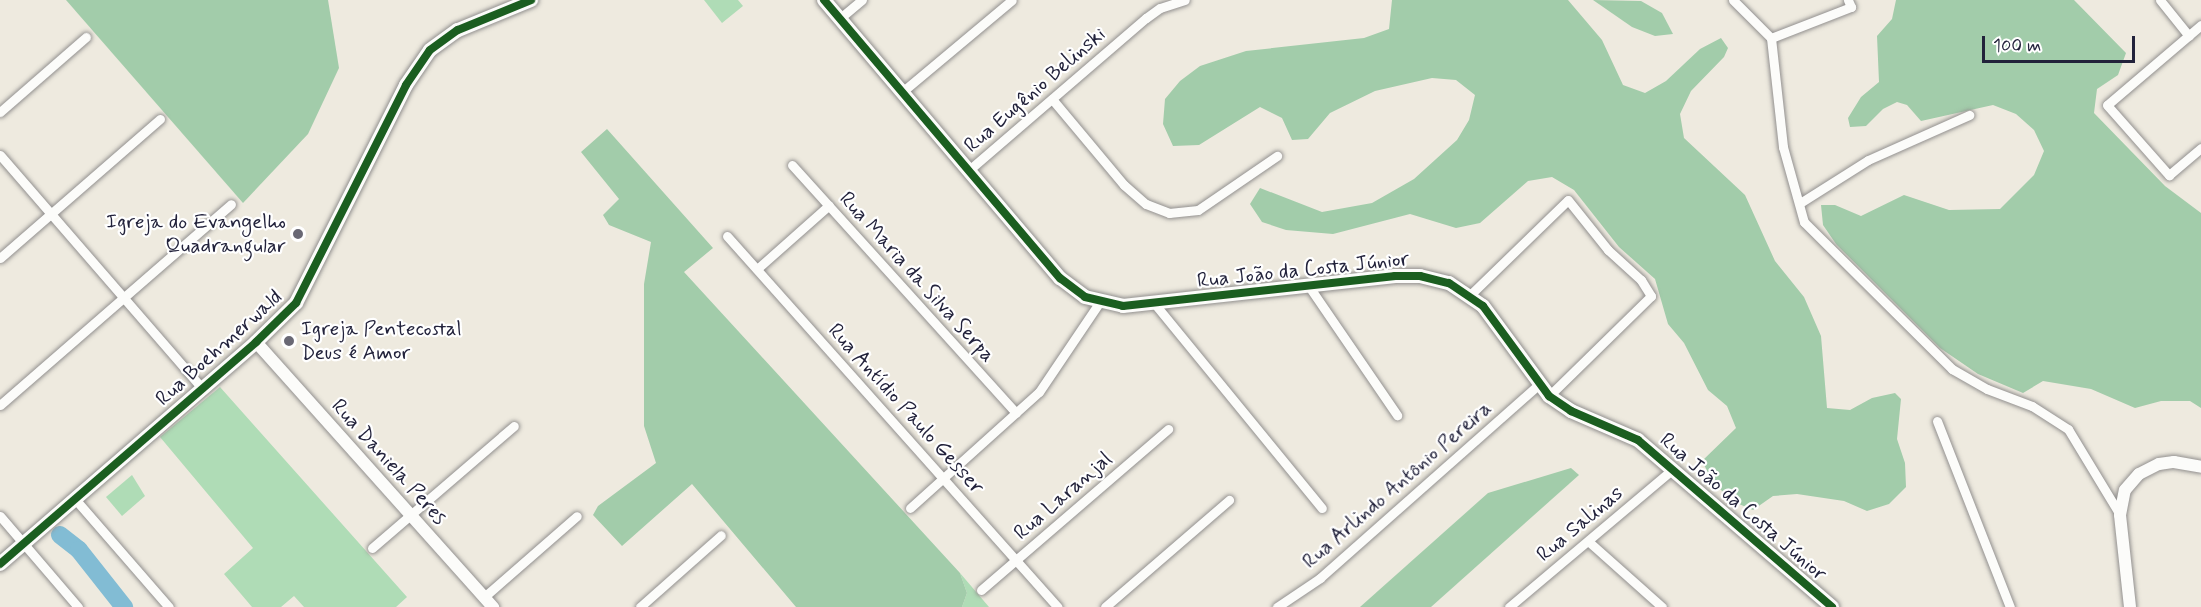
<!DOCTYPE html>
<html>
<head>
<meta charset="utf-8">
<style>
  body { margin:0 }
  #map { position:relative; width:2201px; height:607px; overflow:hidden; background:#eeeadf; font-family:Mynerve,sans-serif }
  div>[style] { position:absolute }
  [style*='--x'] { left:calc(var(--x)*1px); top:calc(var(--y)*1px); width:calc(var(--w)*1px); rotate:calc(var(--a)*1deg) }
  .green>* { inset:0; background:#afdcb6 }
  .forest>* { inset:0; background:#a2ccaa }
  .river>* { height:18px; margin:-9px; padding:0 9px; transform-origin:9px; border-radius:9px; background:#82bcd4 }
  .roads { filter:drop-shadow(0 0 2px #92908f) drop-shadow(0 0 2px #92908f) }
  .minor>* { height:9px; margin:-4.5px; padding:0 4.5px; transform-origin:4.5px; border-radius:4.5px; background:#fcfcfa }
  .tertiary>* { height:12px; margin:-6px; padding:0 6px; transform-origin:6px; border-radius:6px; background:#fcfcfa }
  .secondary>* { height:14px; margin:-7px; padding:0 7px; transform-origin:7px; border-radius:7px; background:#fcfcfa }
  .cycleway>* { height:8px; margin:-4px; padding:0 4px; transform-origin:4px; border-radius:4px; background:#1b5e20 }
  .dots>* { width:16px; height:16px; translate:-50% -50%; box-sizing:border-box; border:3px solid #fff; border-radius:50% }
  span { translate:-50% -50%; white-space:nowrap; text-align:center; line-height:1.15; -webkit-text-stroke:4.5px #fff; paint-order:stroke }
  .street-label { font-size:21px; color:#22223b }
  .poi-label { font-size:21px; color:#22223b }
  .right { translate:-100% -50%; text-align:right }
  .left { translate:0 -50%; text-align:left }
  .scale { position:absolute; left:1982px; top:36px; width:153px; height:27px; box-sizing:border-box; border:3px solid #22223b; border-top:0; padding-left:8px; font-size:18px; line-height:21px; white-space:nowrap; color:#22223b; -webkit-text-stroke:4px #fff; paint-order:stroke }
</style>
</head>
<body>
<div id="map">
  <div class="green">
    <div style="clip-path:polygon(704px 0,738px 0,743px 6px,722px 23px)"></div>
    <div style="clip-path:polygon(220px 387px,407px 597px,396px 607px,304px 607px,294px 596px,281px 607px,252px 607px,224px 574px,253px 548px,160px 437px)"></div>
    <div style="clip-path:polygon(132px 475px,145px 496px,122px 516px,106px 497px)"></div>
    <div style="clip-path:polygon(960px 573px,989px 607px,962px 607px,967px 593px)"></div>
  </div>
  <div class="forest">
    <div style="clip-path:polygon(66px 0,328px 0,339px 68px,308px 134px,243px 203px)"></div>
    <div style="clip-path:polygon(1392px 0,1568px 0,1602px 40px,1623px 85px,1645px 93px,1666px 81px,1700px 49px,1721px 38px,1728px 48px,1724px 57px,1691px 91px,1680px 114px,1684px 138px,1745px 195px,1775px 261px,1804px 297px,1821px 336px,1827px 408px,1850px 410px,1872px 398px,1895px 393px,1901px 399px,1897px 439px,1905px 463px,1906px 487px,1889px 504px,1867px 511px,1844px 501px,1797px 494px,1773px 496px,1753px 510px,1732px 501px,1713px 482px,1702px 461px,1736px 428px,1727px 406px,1708px 390px,1684px 343px,1668px 324px,1655px 279px,1619px 247px,1574px 190px,1552px 177px,1528px 181px,1480px 223px,1456px 228px,1410px 214px,1333px 234px,1286px 230px,1262px 222px,1250px 204px,1260px 188px,1322px 212px,1372px 203px,1414px 179px,1457px 140px,1469px 120px,1475px 95px,1456px 80px,1432px 78px,1375px 91px,1330px 113px,1308px 139px,1292px 140px,1282px 118px,1260px 107px,1199px 145px,1173px 146px,1163px 124px,1165px 99px,1180px 81px,1200px 66px,1246px 51px,1364px 38px,1389px 29px)"></div>
    <div style="clip-path:polygon(1593px 0,1641px 1px,1662px 13px,1673px 34px,1655px 36px,1632px 27px)"></div>
    <div style="clip-path:polygon(1896px 0,2074px 0,2126px 53px,2118px 75px,2097px 89px,2094px 113px,2165px 186px,2201px 213px,2201px 408px,2190px 401px,2161px 401px,2135px 408px,2091px 389px,2043px 381px,2023px 393px,1978px 374px,1940px 348px,1836px 244px,1823px 225px,1821px 205px,1835px 205px,1861px 216px,1904px 195px,1949px 210px,2000px 209px,2034px 175px,2044px 151px,2034px 130px,2016px 114px,1993px 105px,1921px 121px,1907px 105px,1897px 102px,1883px 109px,1866px 126px,1850px 127px,1848px 118px,1861px 97px,1879px 82px,1877px 36px,1892px 19px)"></div>
    <div style="clip-path:polygon(607px 129px,713px 248px,684px 272px,960px 573px,967px 593px,962px 607px,796px 607px,692px 484px,622px 546px,593px 515px,598px 506px,656px 463px,644px 426px,644px 284px,651px 242px,609px 225px,603px 215px,619px 199px,581px 152px)"></div>
    <div style="clip-path:polygon(1571px 468px,1579px 475px,1431px 607px,1360px 607px,1488px 493px)"></div>
  </div>
  <div class="river">
    <div style="--x:60;--y:535;--w:24;--a:38"></div>
    <div style="--x:79;--y:550;--w:73;--a:51.7"></div>
  </div>
  <div class="roads">
    <div class="minor">
      <div style="--x:1733;--y:0;--w:54;--a:45"></div>
      <div style="--x:1771;--y:38;--w:110;--a:83.7"></div>
      <div style="--x:1783;--y:147;--w:78;--a:74.4"></div>
      <div style="--x:1804;--y:222;--w:209;--a:44.8"></div>
      <div style="--x:1952;--y:369;--w:40;--a:29.7"></div>
      <div style="--x:1987;--y:389;--w:48;--a:20.7"></div>
      <div style="--x:2032;--y:406;--w:43;--a:32.6"></div>
      <div style="--x:2068;--y:429;--w:100;--a:58.8"></div>
      <div style="--x:2160;--y:0;--w:46;--a:51.1"></div>
      <div style="--x:839;--y:19;--w:30;--a:-40"></div>
      <div style="--x:2201;--y:25;--w:123;--a:139.6"></div>
      <div style="--x:2107;--y:105;--w:94;--a:48.5"></div>
      <div style="--x:2169;--y:175;--w:42;--a:-40.2"></div>
      <div style="--x:1771;--y:38;--w:86;--a:-21.2"></div>
      <div style="--x:1851;--y:7;--w:8;--a:-113"></div>
      <div style="--x:902;--y:92;--w:143;--a:-39.9"></div>
      <div style="--x:1052;--y:99;--w:112;--a:50.1"></div>
      <div style="--x:1124;--y:185;--w:29;--a:41"></div>
      <div style="--x:1146;--y:204;--w:25;--a:21"></div>
      <div style="--x:1169;--y:213;--w:29;--a:-6"></div>
      <div style="--x:1198;--y:210;--w:96;--a:-34.4"></div>
      <div style="--x:0;--y:112;--w:114;--a:-41.1"></div>
      <div style="--x:0;--y:155;--w:310;--a:49.1"></div>
      <div style="--x:792;--y:165;--w:334;--a:47.9"></div>
      <div style="--x:969;--y:170;--w:233;--a:-40.7"></div>
      <div style="--x:1146;--y:18;--w:17;--a:-36"></div>
      <div style="--x:1160;--y:8;--w:26;--a:-18"></div>
      <div style="--x:1800;--y:203;--w:80;--a:-32.3"></div>
      <div style="--x:1868;--y:160;--w:111;--a:-24"></div>
      <div style="--x:727;--y:236;--w:497;--a:48.3"></div>
      <div style="--x:0;--y:258;--w:212;--a:-41"></div>
      <div style="--x:757;--y:269;--w:96;--a:-41.6"></div>
      <div style="--x:1308;--y:285;--w:158;--a:55.6"></div>
      <div style="--x:1470;--y:295;--w:136;--a:-44.1"></div>
      <div style="--x:1568;--y:200;--w:64;--a:51.3"></div>
      <div style="--x:1608;--y:250;--w:45;--a:42.3"></div>
      <div style="--x:1641;--y:280;--w:19;--a:58"></div>
      <div style="--x:1651;--y:296;--w:143;--a:135.6"></div>
      <div style="--x:1154;--y:303;--w:265;--a:50.7"></div>
      <div style="--x:0;--y:405;--w:306;--a:-41"></div>
      <div style="--x:1937;--y:421;--w:200;--a:68.6"></div>
      <div style="--x:75;--y:499;--w:143;--a:49"></div>
      <div style="--x:910;--y:508;--w:173;--a:-42"></div>
      <div style="--x:1039;--y:392;--w:107;--a:-56"></div>
      <div style="--x:0;--y:516;--w:120;--a:49.4"></div>
      <div style="--x:1588;--y:541;--w:99;--a:41.7"></div>
      <div style="--x:372;--y:548;--w:187;--a:-40.7"></div>
      <div style="--x:981;--y:590;--w:247;--a:-40.7"></div>
      <div style="--x:484;--y:597;--w:123;--a:-41.1"></div>
      <div style="--x:640;--y:607;--w:108;--a:-41.6"></div>
      <div style="--x:1105;--y:607;--w:164;--a:-40.8"></div>
      <div style="--x:1277;--y:607;--w:52;--a:-34"></div>
      <div style="--x:1320;--y:578;--w:291;--a:-41.5"></div>
      <div style="--x:1509;--y:607;--w:214;--a:-40.1"></div>
    </div>
    <div class="tertiary">
      <div style="--x:256;--y:342;--w:356;--a:48.2"></div>
      <div style="--x:2130;--y:607;--w:93;--a:-96.2"></div>
      <div style="--x:2120;--y:515;--w:25;--a:-79"></div>
      <div style="--x:2125;--y:490;--w:21;--a:-49"></div>
      <div style="--x:2139;--y:474;--w:22;--a:-27"></div>
      <div style="--x:2159;--y:464;--w:15;--a:-8"></div>
      <div style="--x:2174;--y:462;--w:27;--a:10"></div>
    </div>
    <div class="secondary">
      <div style="--x:824;--y:0;--w:365;--a:49.7"></div>
      <div style="--x:1060;--y:278;--w:31;--a:37"></div>
      <div style="--x:1085;--y:297;--w:39;--a:13"></div>
      <div style="--x:1123;--y:306;--w:274;--a:-6.3"></div>
      <div style="--x:1395;--y:276;--w:25;--a:0"></div>
      <div style="--x:1420;--y:276;--w:30;--a:14"></div>
      <div style="--x:1449;--y:283;--w:41;--a:34.1"></div>
      <div style="--x:1483;--y:306;--w:112;--a:53.7"></div>
      <div style="--x:1549;--y:396;--w:27;--a:34"></div>
      <div style="--x:1571;--y:411;--w:73;--a:23.4"></div>
      <div style="--x:1638;--y:440;--w:256;--a:40.7"></div>
      <div style="--x:0;--y:564;--w:339;--a:-40.9"></div>
      <div style="--x:256;--y:342;--w:56;--a:-44.3"></div>
      <div style="--x:296;--y:303;--w:244;--a:-63.2"></div>
      <div style="--x:406;--y:85;--w:42;--a:-55.6"></div>
      <div style="--x:430;--y:50;--w:34;--a:-36"></div>
      <div style="--x:458;--y:30;--w:79;--a:-22.3"></div>
    </div>
  </div>
  <div class="cycleway">
    <div style="--x:824;--y:0;--w:365;--a:49.7"></div>
    <div style="--x:1060;--y:278;--w:31;--a:37"></div>
    <div style="--x:1085;--y:297;--w:39;--a:13"></div>
    <div style="--x:1123;--y:306;--w:274;--a:-6.3"></div>
    <div style="--x:1395;--y:276;--w:25;--a:0"></div>
    <div style="--x:1420;--y:276;--w:30;--a:14"></div>
    <div style="--x:1449;--y:283;--w:41;--a:34.1"></div>
    <div style="--x:1483;--y:306;--w:112;--a:53.7"></div>
    <div style="--x:1549;--y:396;--w:27;--a:34"></div>
    <div style="--x:1571;--y:411;--w:73;--a:23.4"></div>
    <div style="--x:1638;--y:440;--w:256;--a:40.7"></div>
    <div style="--x:0;--y:564;--w:339;--a:-40.9"></div>
    <div style="--x:256;--y:342;--w:56;--a:-44.3"></div>
    <div style="--x:296;--y:303;--w:244;--a:-63.2"></div>
    <div style="--x:406;--y:85;--w:42;--a:-55.6"></div>
    <div style="--x:430;--y:50;--w:34;--a:-36"></div>
    <div style="--x:458;--y:30;--w:79;--a:-22.3"></div>
  </div>
  <div class="dots">
    <div style="left:298px;top:234px;background:#696874"></div>
    <div style="left:289px;top:341px;background:#696874"></div>
  </div>
  <div class="street-label">
    <span style="left:1035px;top:90px;rotate:-41deg">Rua Eugênio Belinski</span>
    <span style="left:1303px;top:270px;rotate:-6deg">Rua João da Costa Júnior</span>
    <span style="left:917px;top:277px;rotate:48deg">Rua Maria da Silva Serpa</span>
    <span style="left:219px;top:348px;rotate:-42deg">Rua Boehmerwald</span>
    <span style="left:906px;top:409px;rotate:48deg">Rua Antídio Paulo Gesser</span>
    <span style="left:389px;top:462px;rotate:48deg">Rua Daniela Peres</span>
    <span style="left:1397px;top:485px;rotate:-41deg">Rua Arlindo Antônio Pereira</span>
    <span style="left:1063px;top:496px;rotate:-41deg">Rua Laranjal</span>
    <span style="left:1743px;top:507px;rotate:41deg">Rua João da Costa Júnior</span>
    <span style="left:1580px;top:524px;rotate:-40deg">Rua Salinas</span>
  </div>
  <div class="poi-label">
    <span class="right" style="left:286px;top:234px">Igreja do Evangelho<br>Quadrangular</span>
    <span class="left" style="left:301px;top:341px">Igreja Pentecostal<br>Deus é Amor</span>
  </div>
  <div class="scale">100 m</div>
</div>
</body>
</html>
